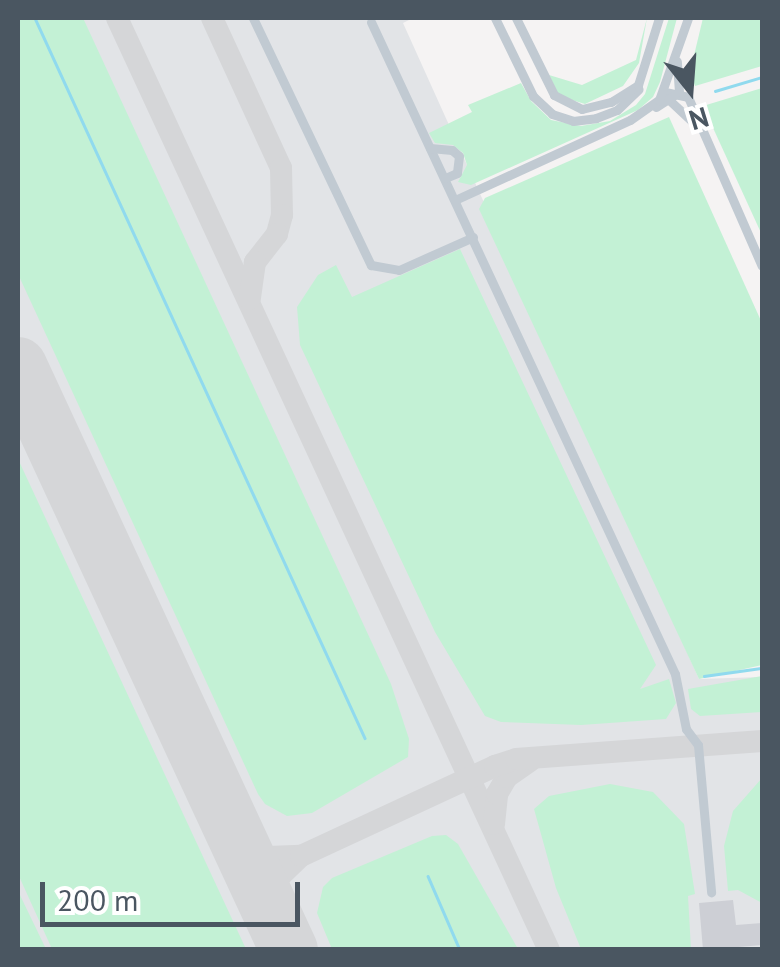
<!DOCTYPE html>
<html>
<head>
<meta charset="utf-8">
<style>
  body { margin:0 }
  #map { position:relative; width:780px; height:967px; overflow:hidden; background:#f5f3f3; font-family:"PT Sans",sans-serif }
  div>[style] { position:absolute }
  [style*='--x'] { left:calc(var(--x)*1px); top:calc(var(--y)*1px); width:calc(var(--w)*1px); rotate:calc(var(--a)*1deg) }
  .airport>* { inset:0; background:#e2e4e7 }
  .green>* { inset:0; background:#c3f1d5 }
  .stream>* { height:2.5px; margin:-1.25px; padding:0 1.25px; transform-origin:1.25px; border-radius:1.25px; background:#90daee }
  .taxiway>* { height:22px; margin:-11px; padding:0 11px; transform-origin:11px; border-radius:11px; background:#d5d6d8 }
  .runway>* { height:58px; margin:-29px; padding:0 29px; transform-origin:29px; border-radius:29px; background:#d5d6d8 }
  .building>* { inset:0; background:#cdcfd5 }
  .minor>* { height:9px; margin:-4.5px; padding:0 4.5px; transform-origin:4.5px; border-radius:4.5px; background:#c1cad2 }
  span { translate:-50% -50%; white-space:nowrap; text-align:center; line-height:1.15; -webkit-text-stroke:8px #fff; paint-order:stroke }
  .frame { position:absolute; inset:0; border:20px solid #4a5661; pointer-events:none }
  .north { position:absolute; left:640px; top:40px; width:100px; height:100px; -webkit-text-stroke:8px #fff; paint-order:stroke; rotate:163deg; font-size:28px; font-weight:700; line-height:40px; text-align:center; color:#4a5661 }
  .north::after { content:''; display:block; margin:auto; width:35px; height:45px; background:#4a5661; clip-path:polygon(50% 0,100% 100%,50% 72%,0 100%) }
  .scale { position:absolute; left:40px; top:882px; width:260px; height:45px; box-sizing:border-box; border:5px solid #4a5661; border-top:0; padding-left:12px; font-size:30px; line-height:35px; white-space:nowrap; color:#4a5661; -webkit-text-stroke:8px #fff; paint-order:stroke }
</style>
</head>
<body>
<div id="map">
  <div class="airport">
    <div style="clip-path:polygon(18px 18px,413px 18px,403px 23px,699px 679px,762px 677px,762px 949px,34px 949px,18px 914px)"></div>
  </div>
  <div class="green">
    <div style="clip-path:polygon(18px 18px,83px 18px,391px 684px,409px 739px,408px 757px,312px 813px,287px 816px,265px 804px,258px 794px,18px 274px)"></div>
    <div style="clip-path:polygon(647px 18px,639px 63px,623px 86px,585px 104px,559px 96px,549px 75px,582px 85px,636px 60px)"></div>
    <div style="clip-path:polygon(669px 18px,677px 18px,660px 82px,653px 97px,638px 110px,471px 185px,458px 182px,467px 165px,463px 153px,453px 145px,435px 143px,429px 133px,472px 112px,468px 105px,521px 83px,531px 101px,551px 120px,581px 126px,610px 121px,636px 105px,645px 94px)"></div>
    <div style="clip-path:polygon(703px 18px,762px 18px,762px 66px,695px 86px,690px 72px)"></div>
    <div style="clip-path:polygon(762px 88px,762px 235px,703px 106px)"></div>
    <div style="clip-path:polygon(669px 117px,762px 323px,762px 665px,699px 679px,479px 209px,485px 198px)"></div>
    <div style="clip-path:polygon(460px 249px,656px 665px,640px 689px,669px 679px,676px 703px,666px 719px,581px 725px,501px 722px,485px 716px,435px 632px,300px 345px,297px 307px,318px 275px,336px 265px,352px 297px)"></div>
    <div style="clip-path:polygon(18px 459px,246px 949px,52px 949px,18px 874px)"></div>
    <div style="clip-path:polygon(762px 676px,762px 712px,700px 716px,691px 709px,688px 689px)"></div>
    <div style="clip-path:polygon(762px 778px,762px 903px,738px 890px,728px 891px,724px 846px,733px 811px)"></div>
    <div style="clip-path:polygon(610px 784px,653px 792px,684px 824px,695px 894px,688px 896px,691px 949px,581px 949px,556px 888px,534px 809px,549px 796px)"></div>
    <div style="clip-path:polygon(446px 835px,458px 844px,518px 949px,332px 949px,317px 913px,323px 887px,332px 878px,432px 836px)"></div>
    <div style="clip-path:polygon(18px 891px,46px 949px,18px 949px)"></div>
  </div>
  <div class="stream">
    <div style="--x:35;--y:18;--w:792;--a:65.38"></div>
    <div style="--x:715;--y:91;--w:49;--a:-16.6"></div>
    <div style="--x:704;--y:676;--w:59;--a:-7.9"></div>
    <div style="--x:428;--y:876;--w:81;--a:66.6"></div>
  </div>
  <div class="taxiway">
    <div style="--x:117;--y:18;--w:1027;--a:65.13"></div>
    <div style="--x:212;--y:18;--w:165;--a:65.3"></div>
    <div style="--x:281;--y:168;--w:47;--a:88.8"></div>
    <div style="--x:282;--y:215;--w:20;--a:105"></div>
    <div style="--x:277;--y:234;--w:36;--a:128"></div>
    <div style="--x:255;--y:262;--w:37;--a:98"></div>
    <div style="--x:494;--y:824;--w:30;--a:-84"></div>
    <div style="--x:497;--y:794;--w:20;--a:-60"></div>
    <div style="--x:507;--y:777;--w:28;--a:-35"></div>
    <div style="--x:233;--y:829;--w:16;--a:55"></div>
    <div style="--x:242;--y:842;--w:30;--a:30"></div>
    <div style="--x:268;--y:857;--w:33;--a:-2"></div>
    <div style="--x:273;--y:915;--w:36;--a:-84"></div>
    <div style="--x:277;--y:879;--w:33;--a:-44"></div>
    <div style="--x:301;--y:856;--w:214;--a:-24.9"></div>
    <div style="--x:495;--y:766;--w:22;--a:-18"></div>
    <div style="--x:516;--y:759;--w:247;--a:-4.2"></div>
  </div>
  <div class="runway">
    <div style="--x:18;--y:366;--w:644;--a:65.11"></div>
  </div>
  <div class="building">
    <div style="clip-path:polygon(733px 900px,736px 925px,762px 923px,762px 945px,703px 950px,699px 903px)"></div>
  </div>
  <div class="minor">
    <div style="--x:253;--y:18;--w:274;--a:64.5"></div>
    <div style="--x:371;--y:265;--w:28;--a:10"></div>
    <div style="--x:399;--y:270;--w:81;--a:-24"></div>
    <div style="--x:495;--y:18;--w:87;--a:64"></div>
    <div style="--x:533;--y:96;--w:26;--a:43"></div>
    <div style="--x:552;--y:114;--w:22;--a:18"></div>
    <div style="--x:573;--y:121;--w:23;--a:-7"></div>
    <div style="--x:596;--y:118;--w:22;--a:-21"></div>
    <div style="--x:617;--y:110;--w:30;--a:-44"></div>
    <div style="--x:516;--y:18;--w:86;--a:63.7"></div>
    <div style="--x:554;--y:95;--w:31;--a:27"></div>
    <div style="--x:582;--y:109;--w:30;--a:-14"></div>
    <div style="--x:611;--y:102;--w:32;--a:-32"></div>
    <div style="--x:638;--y:85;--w:70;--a:-72.6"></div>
    <div style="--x:371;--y:22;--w:719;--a:65"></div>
    <div style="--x:675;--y:674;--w:56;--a:78.7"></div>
    <div style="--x:686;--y:729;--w:20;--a:53"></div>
    <div style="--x:698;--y:745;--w:148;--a:84.9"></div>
    <div style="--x:665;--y:92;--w:24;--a:12"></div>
    <div style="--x:688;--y:97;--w:184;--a:66.4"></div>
    <div style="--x:667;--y:98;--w:38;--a:43"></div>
    <div style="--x:656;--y:107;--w:27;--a:-33"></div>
    <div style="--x:679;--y:92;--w:31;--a:-94"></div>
    <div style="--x:430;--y:148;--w:22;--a:5"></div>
    <div style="--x:452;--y:150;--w:9;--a:41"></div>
    <div style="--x:459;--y:156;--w:17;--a:97"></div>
    <div style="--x:457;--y:173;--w:13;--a:157"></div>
    <div style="--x:455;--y:200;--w:192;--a:-24.6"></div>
    <div style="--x:630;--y:120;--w:35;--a:-35"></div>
    <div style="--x:659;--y:100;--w:87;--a:-70.5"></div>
  </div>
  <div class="frame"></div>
  <div class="north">N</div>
  <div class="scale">200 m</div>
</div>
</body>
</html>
